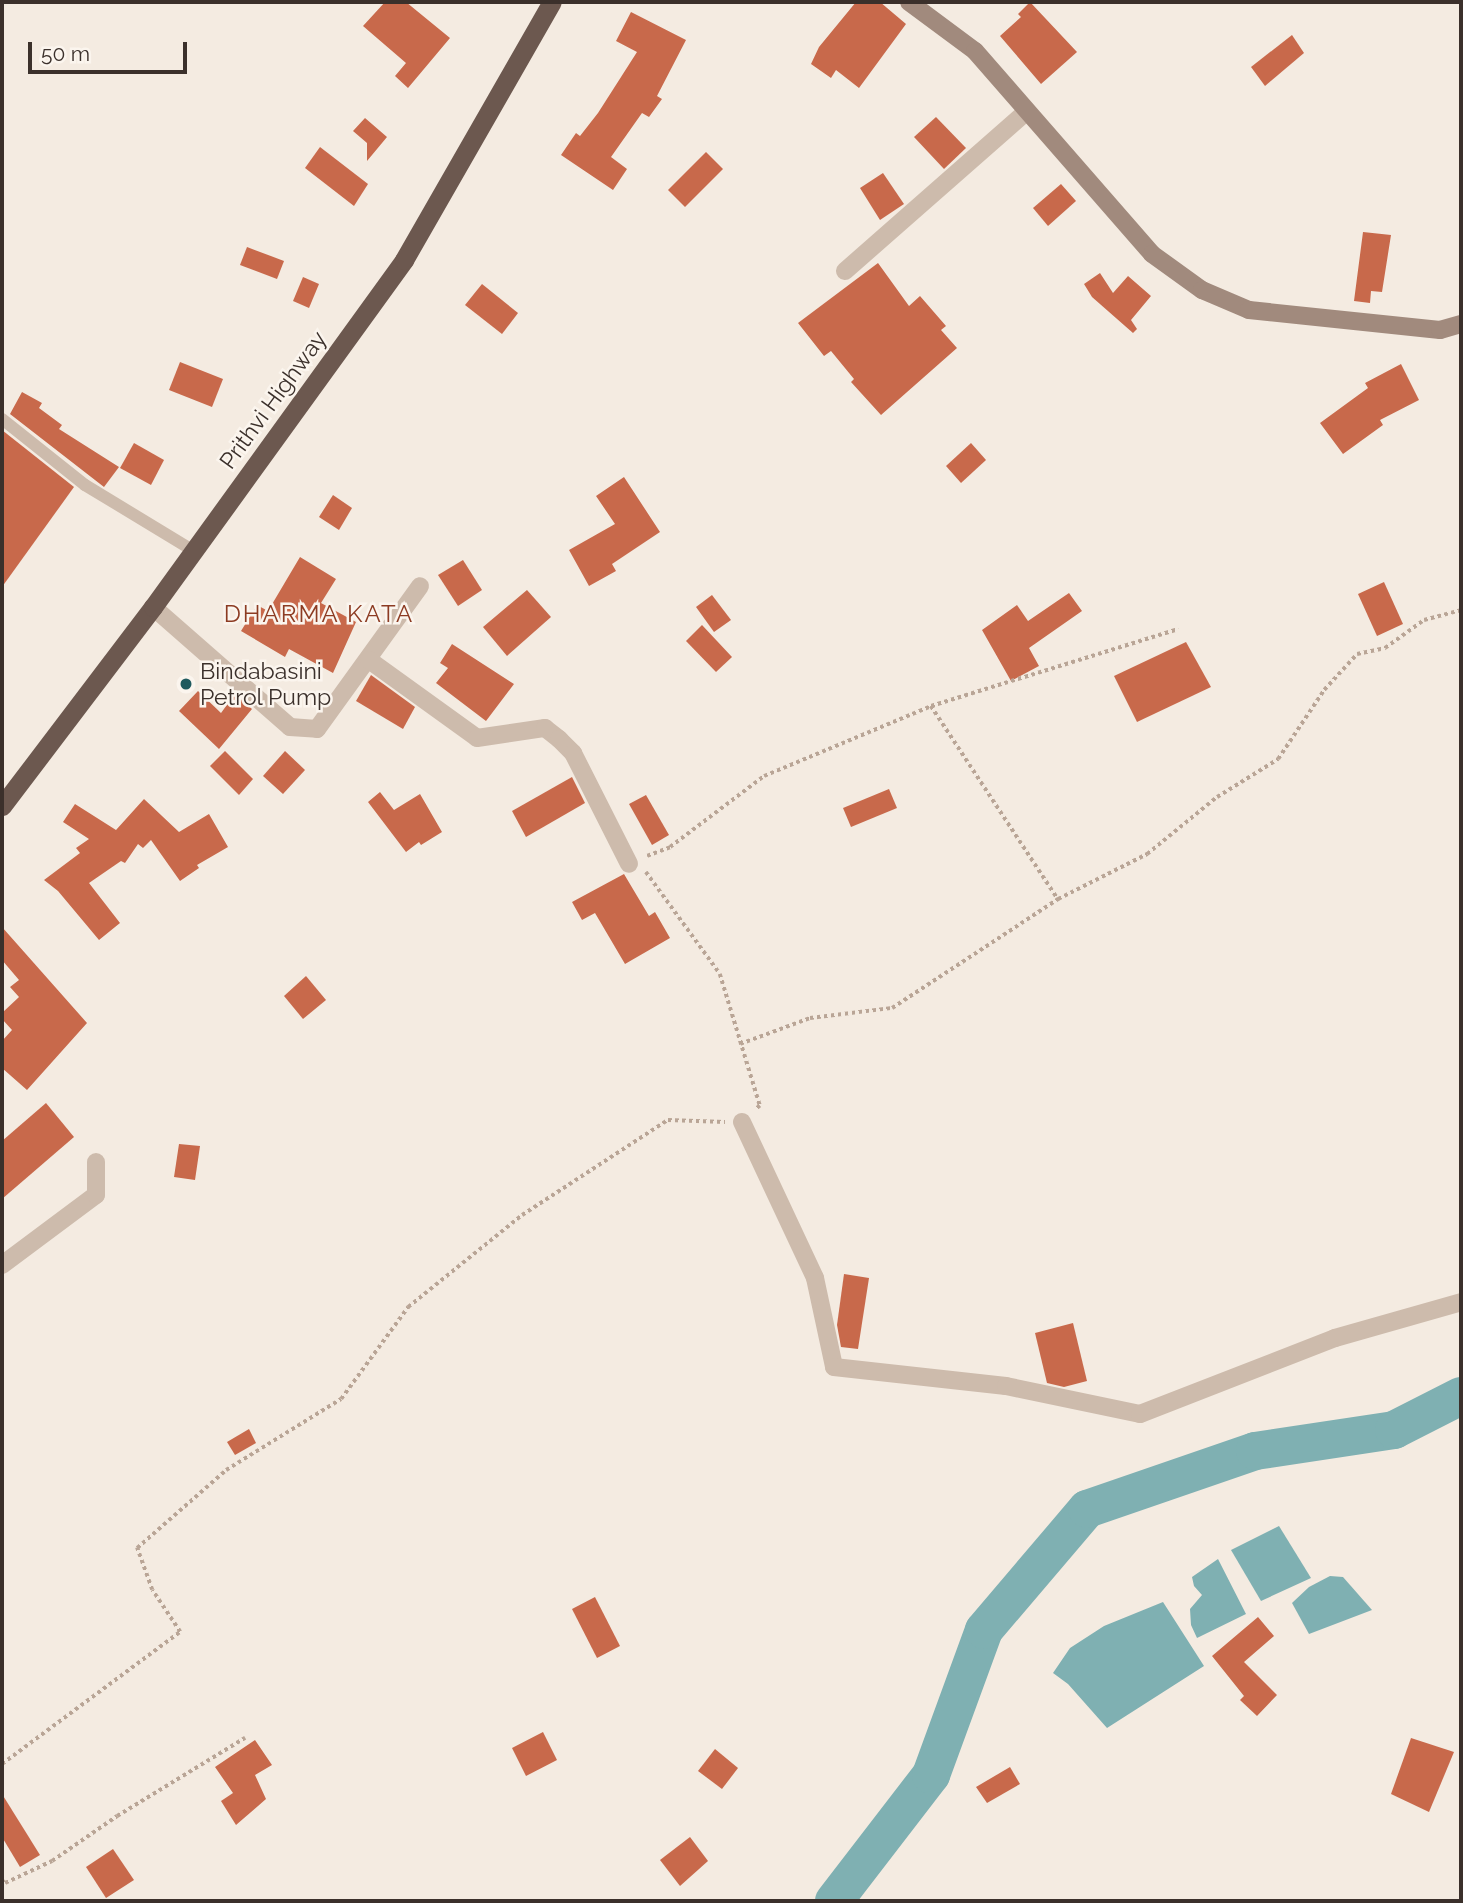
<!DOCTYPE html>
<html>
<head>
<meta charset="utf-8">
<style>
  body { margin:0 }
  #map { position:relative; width:1463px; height:1903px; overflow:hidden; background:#f4ebe1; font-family:Raleway,sans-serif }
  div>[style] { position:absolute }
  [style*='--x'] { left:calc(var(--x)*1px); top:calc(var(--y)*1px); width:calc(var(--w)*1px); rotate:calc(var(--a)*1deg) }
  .water>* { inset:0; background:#7fb0b2 }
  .river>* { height:38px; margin:-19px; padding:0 19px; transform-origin:19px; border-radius:19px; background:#7fb0b2 }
  .building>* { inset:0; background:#c8694b }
  .path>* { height:3.5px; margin-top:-1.75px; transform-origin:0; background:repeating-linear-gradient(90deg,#b9a596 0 3.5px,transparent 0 7px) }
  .service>* { height:12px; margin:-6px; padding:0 6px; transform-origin:6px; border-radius:6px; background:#cdbbac }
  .minor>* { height:18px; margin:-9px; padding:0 9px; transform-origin:9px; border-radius:9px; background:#cdbbac }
  .secondary>* { height:18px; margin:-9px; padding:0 9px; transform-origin:9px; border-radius:9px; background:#a18a7d }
  .trunk>* { height:19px; margin:-9.5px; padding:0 9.5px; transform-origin:9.5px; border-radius:9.5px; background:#6c584f }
  .dots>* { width:19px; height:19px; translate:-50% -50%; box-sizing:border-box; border:4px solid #fbf5ee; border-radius:50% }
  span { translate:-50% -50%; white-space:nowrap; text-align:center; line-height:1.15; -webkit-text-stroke:5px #fbf5ee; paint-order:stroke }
  .street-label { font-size:23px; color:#3b302b }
  .poi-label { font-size:23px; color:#3b302b }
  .left { translate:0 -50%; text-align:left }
  .neighbourhood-label { font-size:24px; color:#8c3b22; letter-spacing:2px }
  .frame { position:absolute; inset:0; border:4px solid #3b302b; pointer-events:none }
  .scale { position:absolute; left:28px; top:42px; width:159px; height:32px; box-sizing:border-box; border:4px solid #3b302b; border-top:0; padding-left:9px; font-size:21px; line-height:24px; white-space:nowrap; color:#3b302b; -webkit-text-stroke:5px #fbf5ee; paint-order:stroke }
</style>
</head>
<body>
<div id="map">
  <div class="water">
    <div style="clip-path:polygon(1279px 1526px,1311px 1578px,1261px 1601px,1231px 1550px)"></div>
    <div style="clip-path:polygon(1218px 1559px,1246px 1614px,1197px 1638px,1191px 1625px,1190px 1609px,1202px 1595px,1194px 1586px,1192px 1577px)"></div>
    <div style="clip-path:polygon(1330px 1576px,1343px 1577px,1372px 1610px,1309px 1634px,1292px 1603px,1309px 1587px)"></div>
    <div style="clip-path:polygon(1163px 1602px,1204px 1666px,1107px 1728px,1068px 1684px,1053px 1673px,1070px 1648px,1104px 1626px)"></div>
  </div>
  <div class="river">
    <div style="--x:834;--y:1901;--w:159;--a:-52.4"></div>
    <div style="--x:931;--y:1775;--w:154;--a:-69.9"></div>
    <div style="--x:984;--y:1630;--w:159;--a:-49.6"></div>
    <div style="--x:1087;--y:1509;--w:178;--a:-19"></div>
    <div style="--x:1255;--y:1451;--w:141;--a:-8.6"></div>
    <div style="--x:1394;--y:1430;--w:75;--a:-26.9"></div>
  </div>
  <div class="building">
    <div style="clip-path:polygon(385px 2px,406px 2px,450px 38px,408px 88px,395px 76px,406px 63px,363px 26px)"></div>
    <div style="clip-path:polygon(856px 2px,880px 2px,906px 24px,859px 88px,836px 70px,831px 78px,811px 64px,819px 47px)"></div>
    <div style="clip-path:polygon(1030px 2px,1077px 52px,1041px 84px,1000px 36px,1021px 17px,1018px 14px)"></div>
    <div style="clip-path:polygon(631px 12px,686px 40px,657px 96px,662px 99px,649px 117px,642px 113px,611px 157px,627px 169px,613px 190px,561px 155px,576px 133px,580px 136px,598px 113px,637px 52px,616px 41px)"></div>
    <div style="clip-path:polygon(1292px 35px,1304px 53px,1265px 86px,1251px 67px)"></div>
    <div style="clip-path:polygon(936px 117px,966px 148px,944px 169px,914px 137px)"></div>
    <div style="clip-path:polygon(365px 118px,387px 137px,367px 161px,367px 143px,353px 131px)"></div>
    <div style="clip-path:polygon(320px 147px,368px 184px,354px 206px,305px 168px)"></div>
    <div style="clip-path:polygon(706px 152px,723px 169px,685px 207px,668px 190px)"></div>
    <div style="clip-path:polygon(883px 173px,904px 204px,880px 220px,860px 188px)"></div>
    <div style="clip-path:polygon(1061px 184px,1076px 201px,1048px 226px,1033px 208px)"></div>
    <div style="clip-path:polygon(1363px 232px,1391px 235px,1382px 292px,1371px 291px,1370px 303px,1354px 301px)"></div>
    <div style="clip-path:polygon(247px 247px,284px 261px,277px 279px,240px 265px)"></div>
    <div style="clip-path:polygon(878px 263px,909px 306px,920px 296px,946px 326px,941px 330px,957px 348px,881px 415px,851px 382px,854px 379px,831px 351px,824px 356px,798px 323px)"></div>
    <div style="clip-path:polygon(1100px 273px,1113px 293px,1128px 276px,1151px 296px,1131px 320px,1137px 329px,1133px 333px,1092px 297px,1084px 284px)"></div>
    <div style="clip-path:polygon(303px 277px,319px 284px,309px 308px,293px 301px)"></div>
    <div style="clip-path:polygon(482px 284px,518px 313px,502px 334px,465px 305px)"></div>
    <div style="clip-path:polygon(180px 362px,223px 379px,212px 407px,169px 390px)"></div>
    <div style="clip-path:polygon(1401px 364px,1419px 400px,1380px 420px,1383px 425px,1343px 454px,1320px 423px,1368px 388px,1365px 383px)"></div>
    <div style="clip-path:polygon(22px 392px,42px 403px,39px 408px,62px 425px,59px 429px,119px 467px,104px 487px,10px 414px)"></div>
    <div style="clip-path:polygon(2px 430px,74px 487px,2px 587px)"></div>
    <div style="clip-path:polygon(134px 443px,164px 460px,151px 485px,120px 468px)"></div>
    <div style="clip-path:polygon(971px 443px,986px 460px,961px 483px,946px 466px)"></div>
    <div style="clip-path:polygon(624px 477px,660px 532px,612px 564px,616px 571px,589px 586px,569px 550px,615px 524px,596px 496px)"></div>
    <div style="clip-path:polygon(333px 495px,352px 508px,339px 530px,319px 517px)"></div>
    <div style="clip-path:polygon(300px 557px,336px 579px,321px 603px,356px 622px,333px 673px,289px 649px,285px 657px,241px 631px,257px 605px,268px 611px)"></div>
    <div style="clip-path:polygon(463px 560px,482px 590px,458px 606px,438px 575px)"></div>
    <div style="clip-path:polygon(1384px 582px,1403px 624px,1377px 636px,1358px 594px)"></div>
    <div style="clip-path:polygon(527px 590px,551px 617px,507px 656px,483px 627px)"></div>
    <div style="clip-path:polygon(1069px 593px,1082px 611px,1029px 648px,1039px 666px,1011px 681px,982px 630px,1017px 605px,1028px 621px)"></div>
    <div style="clip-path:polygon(712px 595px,731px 620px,714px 632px,696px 607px)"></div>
    <div style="clip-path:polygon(702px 625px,732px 657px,716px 672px,686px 641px)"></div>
    <div style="clip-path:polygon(1186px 642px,1211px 687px,1137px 722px,1114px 676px)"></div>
    <div style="clip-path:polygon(452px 644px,514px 684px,486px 721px,436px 683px,448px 668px,440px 663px)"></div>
    <div style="clip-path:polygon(371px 675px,415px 707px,403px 729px,356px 701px)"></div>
    <div style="clip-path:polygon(198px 691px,221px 713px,235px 694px,252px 709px,219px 749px,179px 711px)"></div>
    <div style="clip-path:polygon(225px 751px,253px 779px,239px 795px,210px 766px)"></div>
    <div style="clip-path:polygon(285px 751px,305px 770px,283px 794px,263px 776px)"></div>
    <div style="clip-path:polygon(572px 777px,585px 803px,526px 837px,512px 811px)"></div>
    <div style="clip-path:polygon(889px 789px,897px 808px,851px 827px,843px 808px)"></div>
    <div style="clip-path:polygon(380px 792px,394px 810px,420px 794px,442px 832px,421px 845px,419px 842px,406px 852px,368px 802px)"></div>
    <div style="clip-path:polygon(646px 795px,669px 835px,652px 845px,629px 804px)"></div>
    <div style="clip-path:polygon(144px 799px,179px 832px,209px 814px,228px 847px,197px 865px,199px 868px,180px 881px,151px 840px,143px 848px,138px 844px,125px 863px,121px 861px,89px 883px,120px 923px,99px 940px,58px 891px,44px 880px,80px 853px,76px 848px,89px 839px,63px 822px,75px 804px,116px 830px)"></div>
    <div style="clip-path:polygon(624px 874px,649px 916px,655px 912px,670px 938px,625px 964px,595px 913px,582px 920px,572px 902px)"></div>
    <div style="clip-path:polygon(2px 927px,87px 1023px,27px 1090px,2px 1068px,2px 1041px,12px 1030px,2px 1019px,2px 1013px,19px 997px,10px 987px,19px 980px,2px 960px)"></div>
    <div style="clip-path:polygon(306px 976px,326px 1000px,303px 1019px,284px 996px)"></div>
    <div style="clip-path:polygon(46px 1103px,74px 1137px,2px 1199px,2px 1141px)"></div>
    <div style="clip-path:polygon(179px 1144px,200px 1146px,195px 1180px,174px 1177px)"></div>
    <div style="clip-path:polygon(844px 1274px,869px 1278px,858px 1349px,841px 1347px,837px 1325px)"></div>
    <div style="clip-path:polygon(1073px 1323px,1087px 1381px,1064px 1387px,1047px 1383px,1035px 1333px)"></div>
    <div style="clip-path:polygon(249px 1429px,256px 1443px,235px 1455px,227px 1442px)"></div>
    <div style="clip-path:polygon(595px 1597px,620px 1646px,597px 1658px,572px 1609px)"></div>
    <div style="clip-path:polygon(1258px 1617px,1274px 1636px,1244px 1662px,1277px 1695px,1257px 1716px,1240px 1700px,1244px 1696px,1212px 1656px)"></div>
    <div style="clip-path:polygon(543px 1732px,557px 1760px,526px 1776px,512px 1748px)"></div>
    <div style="clip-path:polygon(1411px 1738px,1454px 1752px,1429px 1812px,1391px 1794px)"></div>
    <div style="clip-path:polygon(255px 1740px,272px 1765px,255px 1775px,266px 1799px,236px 1825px,221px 1801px,233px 1793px,215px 1767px)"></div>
    <div style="clip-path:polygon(715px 1749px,738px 1768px,722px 1789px,698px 1771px)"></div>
    <div style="clip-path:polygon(1010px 1767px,1020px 1784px,987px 1803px,976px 1787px)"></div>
    <div style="clip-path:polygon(2px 1794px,40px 1855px,20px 1867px,2px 1837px)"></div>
    <div style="clip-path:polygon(690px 1837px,708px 1861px,680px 1886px,660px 1860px)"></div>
    <div style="clip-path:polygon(113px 1849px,134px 1880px,106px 1898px,86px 1867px)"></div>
  </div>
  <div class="path">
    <div style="--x:931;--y:706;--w:231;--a:56.7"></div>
    <div style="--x:647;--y:856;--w:25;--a:-21"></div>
    <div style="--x:670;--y:847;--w:118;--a:-37.1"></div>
    <div style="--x:764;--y:776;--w:181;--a:-22.7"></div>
    <div style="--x:931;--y:706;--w:259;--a:-17.3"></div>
    <div style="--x:646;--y:872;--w:126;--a:54"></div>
    <div style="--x:720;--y:974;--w:138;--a:73.1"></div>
    <div style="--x:760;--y:1106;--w:6;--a:141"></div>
    <div style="--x:740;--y:1044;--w:75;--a:-20.4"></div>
    <div style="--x:810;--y:1018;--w:83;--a:-7"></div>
    <div style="--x:892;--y:1008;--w:199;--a:-33.3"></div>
    <div style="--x:1058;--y:899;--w:100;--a:-26.8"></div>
    <div style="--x:1147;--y:854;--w:90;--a:-39.2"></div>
    <div style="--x:1217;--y:797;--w:72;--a:-31.9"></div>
    <div style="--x:1278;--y:759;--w:83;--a:-56.3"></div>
    <div style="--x:1324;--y:690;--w:49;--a:-47.5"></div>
    <div style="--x:1357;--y:654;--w:29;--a:-12"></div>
    <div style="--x:1385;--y:648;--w:48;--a:-35.7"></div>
    <div style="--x:1424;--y:620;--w:38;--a:-15"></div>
    <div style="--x:2;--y:1764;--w:222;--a:-36.6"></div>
    <div style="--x:180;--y:1632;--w:50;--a:-123.7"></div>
    <div style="--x:152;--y:1590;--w:45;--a:-109.7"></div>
    <div style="--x:137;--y:1548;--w:118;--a:-41.2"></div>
    <div style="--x:226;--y:1470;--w:135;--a:-31.7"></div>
    <div style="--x:341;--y:1399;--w:114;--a:-53.9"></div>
    <div style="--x:408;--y:1307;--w:146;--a:-38.9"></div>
    <div style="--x:522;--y:1215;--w:174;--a:-33.1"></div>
    <div style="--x:668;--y:1120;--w:57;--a:2"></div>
    <div style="--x:2;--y:1880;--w:4;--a:45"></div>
    <div style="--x:5;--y:1883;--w:52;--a:-25.1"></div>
    <div style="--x:52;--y:1861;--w:79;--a:-34.7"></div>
    <div style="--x:117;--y:1816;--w:150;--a:-31.4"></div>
  </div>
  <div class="service">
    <div style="--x:2;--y:419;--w:106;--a:38.5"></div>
    <div style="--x:85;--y:485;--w:127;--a:31.2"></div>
  </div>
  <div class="minor">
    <div style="--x:845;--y:271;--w:242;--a:-41.3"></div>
    <div style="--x:153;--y:607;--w:182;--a:41.2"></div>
    <div style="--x:290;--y:727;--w:27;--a:4"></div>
    <div style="--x:317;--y:729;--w:176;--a:-54.2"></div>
    <div style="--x:369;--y:660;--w:133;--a:35.8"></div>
    <div style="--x:477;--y:738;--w:69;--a:-8.4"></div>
    <div style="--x:545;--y:728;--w:18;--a:38"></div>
    <div style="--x:559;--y:739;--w:20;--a:45"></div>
    <div style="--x:573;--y:753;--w:124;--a:63.2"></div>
    <div style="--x:742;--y:1122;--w:172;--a:64.9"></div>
    <div style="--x:815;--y:1278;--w:91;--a:77.9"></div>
    <div style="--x:834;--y:1367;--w:173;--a:6.3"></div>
    <div style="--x:1006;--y:1386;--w:137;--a:11.8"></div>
    <div style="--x:1140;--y:1414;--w:209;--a:-21.3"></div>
    <div style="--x:1335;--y:1338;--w:131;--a:-15.9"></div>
    <div style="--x:2;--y:1265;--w:117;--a:-36.7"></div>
    <div style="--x:96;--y:1195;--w:33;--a:-90"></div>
  </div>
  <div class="secondary">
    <div style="--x:909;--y:2;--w:82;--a:36.6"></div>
    <div style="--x:975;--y:51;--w:269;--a:48.9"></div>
    <div style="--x:1152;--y:254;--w:62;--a:35.8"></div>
    <div style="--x:1202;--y:290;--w:51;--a:23.1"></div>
    <div style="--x:1249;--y:310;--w:192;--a:6"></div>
    <div style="--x:1440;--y:330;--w:22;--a:-16"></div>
  </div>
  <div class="trunk">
    <div style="--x:2;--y:806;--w:250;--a:-52.8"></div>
    <div style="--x:153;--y:607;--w:428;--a:-54.1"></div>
    <div style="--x:404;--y:260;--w:297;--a:-60.2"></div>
  </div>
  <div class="dots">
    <div style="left:186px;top:684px;background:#1f5a5e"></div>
  </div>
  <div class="street-label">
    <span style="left:273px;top:400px;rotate:-54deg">Prithvi Highway</span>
  </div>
  <div class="poi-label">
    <span class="left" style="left:200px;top:684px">Bindabasini<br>Petrol Pump</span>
  </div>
  <div class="neighbourhood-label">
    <span style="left:319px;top:614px">DHARMA KATA</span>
  </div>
  <div class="frame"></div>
  <div class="scale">50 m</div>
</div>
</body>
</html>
